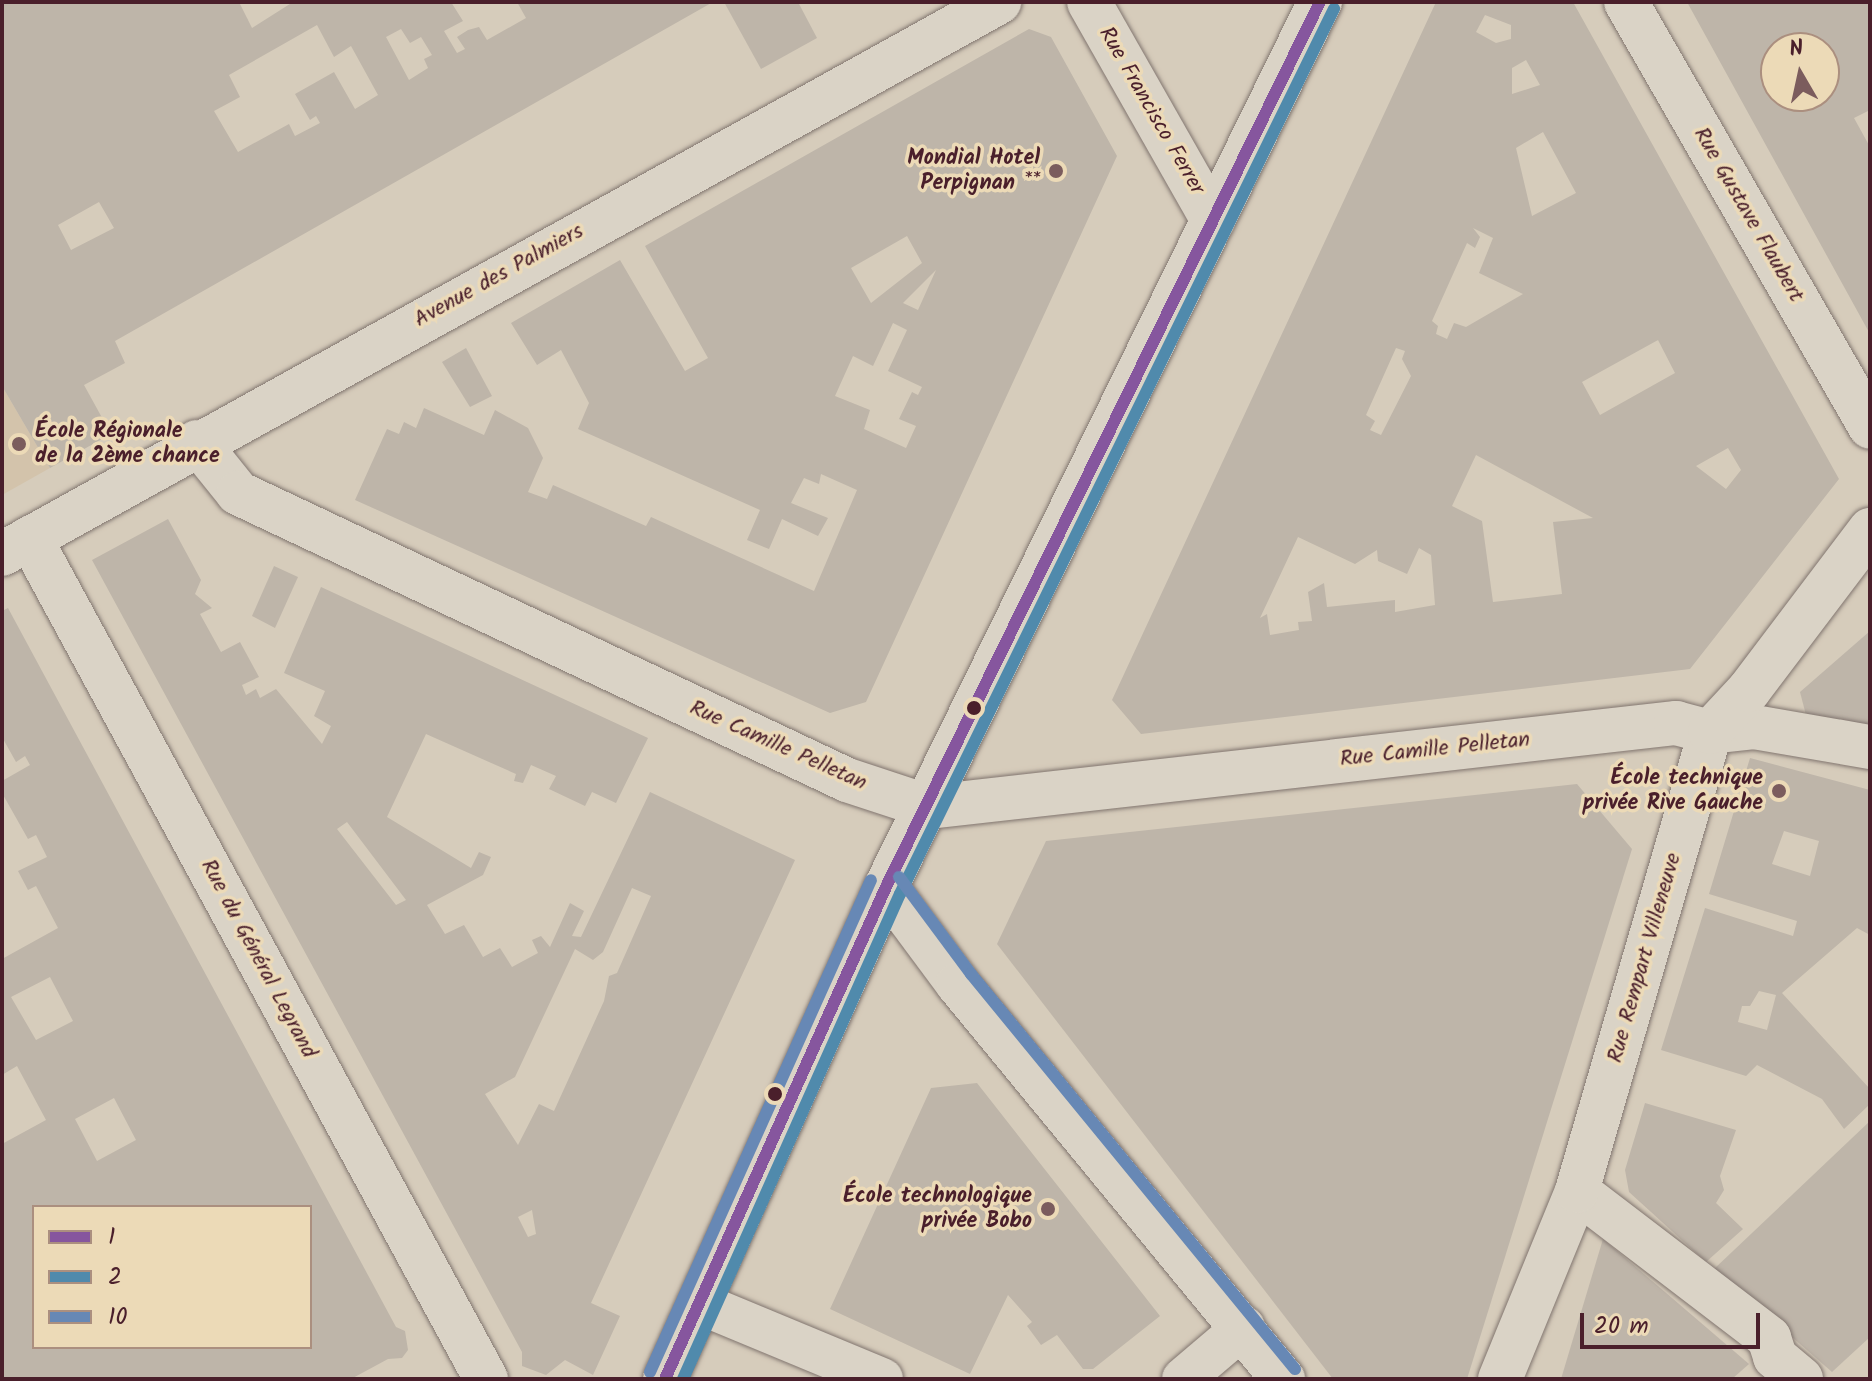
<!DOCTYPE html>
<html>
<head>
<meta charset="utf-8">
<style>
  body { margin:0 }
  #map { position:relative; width:1872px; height:1381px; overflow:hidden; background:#d6ccbb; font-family:Kalam,sans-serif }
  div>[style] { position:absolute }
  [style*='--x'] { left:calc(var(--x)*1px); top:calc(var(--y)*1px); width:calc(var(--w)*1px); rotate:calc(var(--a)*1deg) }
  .built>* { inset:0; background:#d3c3ab }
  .building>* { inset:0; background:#beb5a9 }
  .roads { filter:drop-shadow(0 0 2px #81756f) drop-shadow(0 0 2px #81756f) }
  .pedestrian>* { height:42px; margin:-21px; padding:0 21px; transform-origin:21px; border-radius:21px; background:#dad3c6 }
  .minor>* { height:44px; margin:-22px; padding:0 22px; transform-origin:22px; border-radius:22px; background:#dad3c6 }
  .tertiary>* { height:44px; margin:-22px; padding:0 22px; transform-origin:22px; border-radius:22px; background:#dad3c6 }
  .secondary>* { height:44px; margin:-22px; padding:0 22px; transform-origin:22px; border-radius:22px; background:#dad3c6 }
  .bus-1>* { height:12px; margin:-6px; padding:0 6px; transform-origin:6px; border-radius:6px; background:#86569e }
  .bus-2>* { height:12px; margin:-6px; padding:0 6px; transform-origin:6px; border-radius:6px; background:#508aac }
  .bus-3>* { height:12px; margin:-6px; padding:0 6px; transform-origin:6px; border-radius:6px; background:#6788b5 }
  .dots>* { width:22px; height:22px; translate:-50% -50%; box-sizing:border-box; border:4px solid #ecdab7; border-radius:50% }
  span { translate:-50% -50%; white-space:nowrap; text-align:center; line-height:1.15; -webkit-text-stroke:7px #ecdab7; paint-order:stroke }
  .street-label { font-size:22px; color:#4a1f2b }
  .poi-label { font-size:22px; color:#4a1f2b; font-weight:700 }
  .right { translate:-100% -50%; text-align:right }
  .left { translate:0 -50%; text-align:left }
  .frame { position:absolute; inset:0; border:4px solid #4a1f2b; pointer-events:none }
  .legend { position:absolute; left:32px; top:1205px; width:280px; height:144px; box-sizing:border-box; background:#ecdab7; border:2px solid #ab8f7f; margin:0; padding:10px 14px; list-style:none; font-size:24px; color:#4a1f2b }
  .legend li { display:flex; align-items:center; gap:16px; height:40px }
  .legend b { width:40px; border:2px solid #ab8f7f }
  .north { position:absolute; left:1760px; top:32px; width:80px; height:80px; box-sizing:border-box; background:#ecdab7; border:2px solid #ab8f7f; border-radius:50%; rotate:351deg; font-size:22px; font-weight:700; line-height:32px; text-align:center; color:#4a1f2b }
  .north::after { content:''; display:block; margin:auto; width:28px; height:36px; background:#7b5c5d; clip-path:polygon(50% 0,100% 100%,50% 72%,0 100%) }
  .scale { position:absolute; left:1580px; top:1313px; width:180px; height:36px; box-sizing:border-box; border:4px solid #4a1f2b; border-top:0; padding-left:10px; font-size:24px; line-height:28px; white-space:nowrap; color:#4a1f2b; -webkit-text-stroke:6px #ecdab7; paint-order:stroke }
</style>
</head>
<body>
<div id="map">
  <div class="built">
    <div style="clip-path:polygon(2px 386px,50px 468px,2px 495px)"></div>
  </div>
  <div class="building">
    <div style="clip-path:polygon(evenodd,2px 2px,239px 2px,252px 28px,293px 2px,451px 2px,463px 21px,444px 31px,457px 53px,465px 49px,457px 37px,468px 30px,479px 27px,487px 40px,526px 18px,517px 2px,713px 2px,115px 341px,125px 363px,84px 385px,111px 434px,50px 468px,2px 386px,2px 2px,317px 25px,334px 57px,351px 46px,378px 95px,355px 109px,334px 72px,295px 94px,310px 120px,316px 116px,320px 123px,295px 136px,289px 124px,238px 152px,214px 111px,240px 97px,229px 75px,317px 25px,2px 2px,401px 29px,410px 43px,421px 37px,432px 55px,424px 59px,428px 68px,409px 80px,386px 37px,401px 29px,2px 2px,99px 202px,114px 228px,71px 250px,58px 225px,99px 202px)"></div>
    <div style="clip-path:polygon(724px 2px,798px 2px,817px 38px,761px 69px)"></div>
    <div style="clip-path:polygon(evenodd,1436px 2px,1573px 2px,1839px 479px,1690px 669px,1141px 734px,1112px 700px,1436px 2px,1485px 15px,1511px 25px,1511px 39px,1496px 43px,1476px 32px,1485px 15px,1436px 2px,1526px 60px,1540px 85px,1512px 94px,1512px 68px,1526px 60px,1436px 2px,1543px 132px,1576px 193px,1532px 216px,1516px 148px,1543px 132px,1436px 2px,1473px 228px,1493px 238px,1479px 273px,1523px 294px,1466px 327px,1454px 323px,1447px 339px,1436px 334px,1438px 326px,1432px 321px,1467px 243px,1475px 248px,1480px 237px,1473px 228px,1436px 2px,1658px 340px,1675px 373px,1600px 415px,1582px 382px,1658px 340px,1436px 2px,1396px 348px,1405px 351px,1402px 359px,1411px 376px,1381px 435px,1370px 430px,1375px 421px,1366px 415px,1396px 348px,1436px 2px,1728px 448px,1741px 470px,1726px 489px,1696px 466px,1728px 448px,1436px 2px,1476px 455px,1593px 518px,1553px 522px,1562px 594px,1493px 602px,1482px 521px,1452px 506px,1476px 455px,1436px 2px,1298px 537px,1355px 564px,1377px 550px,1378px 561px,1407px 574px,1419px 548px,1431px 555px,1435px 605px,1395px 612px,1395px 600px,1327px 607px,1324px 583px,1308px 592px,1312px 621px,1298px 622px,1299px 630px,1270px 635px,1267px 614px,1260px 618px,1298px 537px)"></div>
    <div style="clip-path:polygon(evenodd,1687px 2px,1870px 2px,1870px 110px,1854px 118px,1870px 147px,1870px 334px,1687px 2px,1776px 48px,1824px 48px,1824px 96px,1776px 96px,1776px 48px)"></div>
    <div style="clip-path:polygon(evenodd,1029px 29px,1051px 37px,1117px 156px,866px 702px,830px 713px,355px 500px,387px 429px,399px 434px,404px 422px,416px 428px,424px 408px,484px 435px,495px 410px,528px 428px,543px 458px,528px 492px,547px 499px,553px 485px,646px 526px,651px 517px,814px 591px,857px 490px,821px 474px,819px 484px,804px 478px,791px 503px,828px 518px,818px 536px,782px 519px,769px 549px,747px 540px,760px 510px,578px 429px,589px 403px,561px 350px,537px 365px,511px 323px,620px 260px,685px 371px,708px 358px,645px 246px,1029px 29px,907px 236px,922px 263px,871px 303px,851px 268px,907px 236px,1029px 29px,936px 270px,918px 310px,903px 303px,936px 270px,1029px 29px,893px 323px,907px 330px,888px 371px,922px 387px,918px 395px,912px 392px,899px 419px,916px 426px,906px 448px,864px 429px,870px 410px,835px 396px,853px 356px,873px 366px,893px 323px)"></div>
    <div style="clip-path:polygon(466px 348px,492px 396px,470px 407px,442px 362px)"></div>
    <div style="clip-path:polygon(evenodd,168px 519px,201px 580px,195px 594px,212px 608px,200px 614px,221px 652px,240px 642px,259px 677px,242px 685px,246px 695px,256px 689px,260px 698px,276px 689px,322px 744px,331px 726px,314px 716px,325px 691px,284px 673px,321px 587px,648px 738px,616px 803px,592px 792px,585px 806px,549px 789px,556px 776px,531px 765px,523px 783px,514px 781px,516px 774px,426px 734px,387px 817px,471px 868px,479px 852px,491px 857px,483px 875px,427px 905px,445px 934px,464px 925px,483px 957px,500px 948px,512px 967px,538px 953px,532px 940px,541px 936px,550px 947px,570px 903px,584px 911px,572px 936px,581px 937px,650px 792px,795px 860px,591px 1303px,620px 1316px,593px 1375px,565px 1360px,546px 1375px,522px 1366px,522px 1352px,92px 560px,168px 519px,347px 822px,406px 900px,396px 905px,337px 829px,347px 822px,168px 519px,632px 888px,651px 896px,617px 973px,609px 976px,604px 1001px,554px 1111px,539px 1104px,518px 1145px,485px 1094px,515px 1077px,575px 949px,593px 960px,603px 952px,632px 888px,168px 519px,532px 1210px,536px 1234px,528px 1237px,518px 1217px,532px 1210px)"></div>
    <div style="clip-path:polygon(274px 566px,298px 577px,275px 628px,252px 616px)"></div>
    <div style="clip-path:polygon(evenodd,8px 608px,396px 1327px,405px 1331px,408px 1350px,402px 1358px,388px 1359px,351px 1379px,2px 1379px,2px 1144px,46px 1120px,17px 1066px,2px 1075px,2px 959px,58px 928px,36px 886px,28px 890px,18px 871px,47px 857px,36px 835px,28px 839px,2px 793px,2px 781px,30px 765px,25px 756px,16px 762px,2px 737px,2px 611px,8px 608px,50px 977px,73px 1021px,36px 1040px,11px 997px,50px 977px,8px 608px,114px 1098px,136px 1140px,97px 1161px,75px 1119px,114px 1098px,8px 608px,34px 1207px,310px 1207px,310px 1347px,34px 1347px,34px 1207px)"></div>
    <div style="clip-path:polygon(1870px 631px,1870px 729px,1807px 719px,1800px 692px)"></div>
    <div style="clip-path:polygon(evenodd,1750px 758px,1870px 790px,1870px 935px,1857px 928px,1782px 993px,1870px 1089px,1870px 1104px,1844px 1129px,1822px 1099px,1757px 1065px,1746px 1076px,1661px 1050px,1705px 908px,1793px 936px,1797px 921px,1709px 894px,1750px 758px,1784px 831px,1819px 841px,1810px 876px,1772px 864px,1784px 831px,1750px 758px,1759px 991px,1776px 995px,1767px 1030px,1738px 1022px,1742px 1006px,1750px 1006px,1759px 991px)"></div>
    <div style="clip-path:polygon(1577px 784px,1632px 849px,1467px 1379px,1333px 1379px,997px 944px,1046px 841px)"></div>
    <div style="clip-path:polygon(977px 1083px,1160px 1316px,1093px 1369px,1083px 1369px,1057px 1335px,1041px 1345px,1027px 1326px,1032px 1322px,1008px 1295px,970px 1374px,830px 1309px,931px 1088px)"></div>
    <div style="clip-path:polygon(1645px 1103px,1736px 1130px,1720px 1176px,1724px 1190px,1716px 1203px,1743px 1229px,1706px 1262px,1629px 1192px,1625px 1170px)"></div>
    <div style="clip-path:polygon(1870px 1121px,1870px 1337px,1832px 1372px,1714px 1269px)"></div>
    <div style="clip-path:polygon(1603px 1239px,1665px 1292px,1749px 1364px,1732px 1379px,1561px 1379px)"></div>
  </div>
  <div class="roads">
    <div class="pedestrian">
      <div style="--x:701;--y:1304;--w:196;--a:22.5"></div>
      <div style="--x:1183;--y:1379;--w:80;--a:-40.4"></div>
    </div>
    <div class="minor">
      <div style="--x:1089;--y:2;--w:251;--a:60.4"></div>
      <div style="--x:1626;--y:2;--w:490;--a:60.1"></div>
      <div style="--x:197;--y:442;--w:65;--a:51.2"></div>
      <div style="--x:238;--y:493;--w:673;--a:25.23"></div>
      <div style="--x:847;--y:780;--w:86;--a:18.2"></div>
      <div style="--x:929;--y:807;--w:752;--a:-6.42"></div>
      <div style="--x:1676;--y:723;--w:35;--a:15"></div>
      <div style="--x:1710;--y:732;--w:44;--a:-6.5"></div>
      <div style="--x:1754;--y:727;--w:118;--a:9.8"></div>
      <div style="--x:30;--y:538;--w:957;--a:61.53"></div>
      <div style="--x:2;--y:554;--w:1140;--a:-28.97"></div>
      <div style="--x:1577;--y:1191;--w:242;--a:37.4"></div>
      <div style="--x:1769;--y:1338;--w:20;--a:72"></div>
      <div style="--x:1775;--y:1357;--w:34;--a:40"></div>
      <div style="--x:1500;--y:1379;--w:203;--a:-67.7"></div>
      <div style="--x:1577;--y:1191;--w:478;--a:-73.8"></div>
      <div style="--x:1710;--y:732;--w:57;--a:-47.1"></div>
      <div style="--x:1749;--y:690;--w:201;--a:-52.9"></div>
    </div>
    <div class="tertiary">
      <div style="--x:886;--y:887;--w:121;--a:53.4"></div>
      <div style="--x:958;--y:984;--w:512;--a:50.55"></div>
    </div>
    <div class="secondary">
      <div style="--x:665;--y:1379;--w:539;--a:-65.81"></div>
      <div style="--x:886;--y:887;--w:986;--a:-63.88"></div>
    </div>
  </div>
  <div class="bus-1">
    <div style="--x:665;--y:1379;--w:539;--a:-65.81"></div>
    <div style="--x:886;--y:887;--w:986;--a:-63.88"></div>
  </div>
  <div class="bus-2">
    <div style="--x:683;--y:1379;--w:531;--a:-65.9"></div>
    <div style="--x:900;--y:894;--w:986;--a:-63.88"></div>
  </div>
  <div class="bus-3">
    <div style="--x:899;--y:877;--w:121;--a:53.4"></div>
    <div style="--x:971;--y:974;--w:511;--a:50.64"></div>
    <div style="--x:650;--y:1372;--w:539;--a:-65.81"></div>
  </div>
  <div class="dots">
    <div style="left:1056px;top:171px;background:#7b5c5d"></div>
    <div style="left:19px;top:444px;background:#7b5c5d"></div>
    <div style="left:974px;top:708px;background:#4a1f2b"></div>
    <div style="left:1779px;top:791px;background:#7b5c5d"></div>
    <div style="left:775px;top:1094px;background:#4a1f2b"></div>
    <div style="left:1048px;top:1209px;background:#7b5c5d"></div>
  </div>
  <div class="street-label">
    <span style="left:1151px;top:111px;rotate:60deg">Rue Francisco Ferrer</span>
    <span style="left:1748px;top:215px;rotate:60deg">Rue Gustave Flaubert</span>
    <span style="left:499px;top:276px;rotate:-29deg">Avenue des Palmiers</span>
    <span style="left:778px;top:746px;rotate:24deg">Rue Camille Pelletan</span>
    <span style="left:1435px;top:750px;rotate:-6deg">Rue Camille Pelletan</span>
    <span style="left:1645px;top:958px;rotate:-74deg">Rue Rempart Villeneuve</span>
    <span style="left:258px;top:959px;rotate:62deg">Rue du Général Legrand</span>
  </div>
  <div class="poi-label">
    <span class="right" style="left:1040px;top:171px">Mondial Hotel<br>Perpignan **</span>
    <span class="left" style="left:35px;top:444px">École Régionale<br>de la 2ème chance</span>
    <span class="right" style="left:1763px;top:791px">École technique<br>privée Rive Gauche</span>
    <span class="right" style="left:1032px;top:1209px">École technologique<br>privée Bobo</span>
  </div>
  <div class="frame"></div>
  <ul class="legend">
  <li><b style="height:10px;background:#86569e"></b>1</li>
  <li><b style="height:10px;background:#508aac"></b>2</li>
  <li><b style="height:10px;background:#6788b5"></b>10</li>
  </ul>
  <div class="north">N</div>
  <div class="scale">20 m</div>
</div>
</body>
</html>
